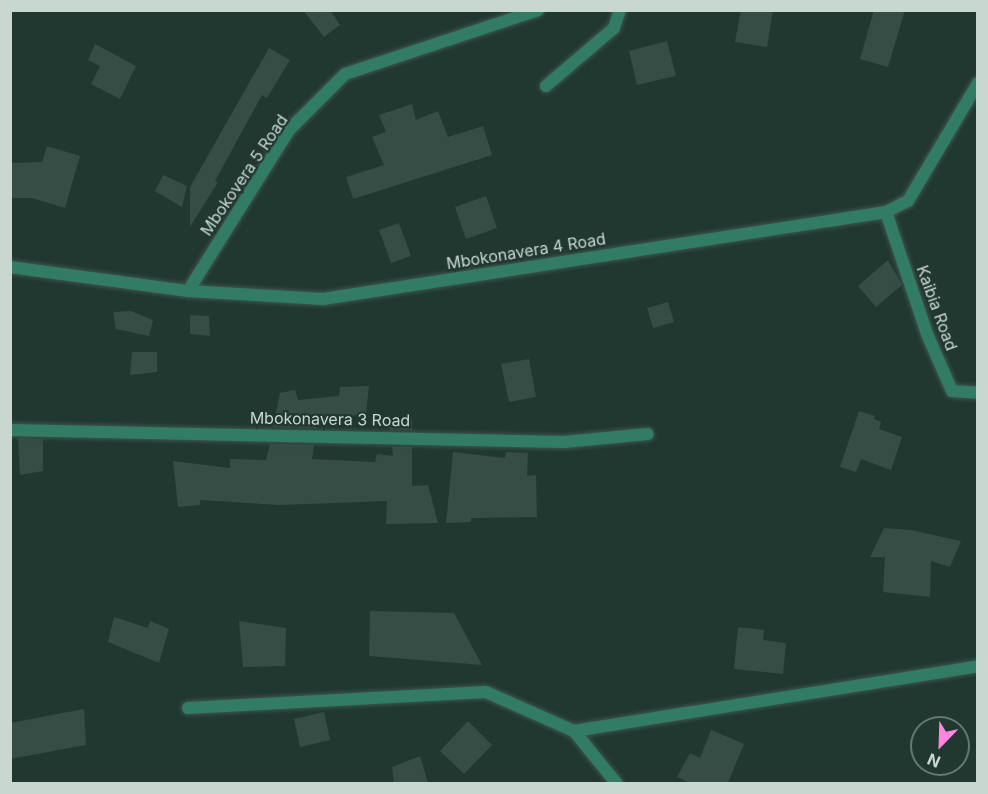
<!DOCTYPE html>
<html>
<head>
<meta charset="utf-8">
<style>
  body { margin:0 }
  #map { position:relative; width:988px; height:794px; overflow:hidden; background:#203830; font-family:Inter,sans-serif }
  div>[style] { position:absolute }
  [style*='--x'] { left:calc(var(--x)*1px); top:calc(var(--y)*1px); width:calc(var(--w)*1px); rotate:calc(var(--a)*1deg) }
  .building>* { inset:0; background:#354d44 }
  .roads { filter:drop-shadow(0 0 2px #3e554d) drop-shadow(0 0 2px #3e554d) }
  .minor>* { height:12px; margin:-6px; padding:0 6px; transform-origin:6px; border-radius:6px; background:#327c65 }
  .tertiary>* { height:12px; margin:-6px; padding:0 6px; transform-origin:6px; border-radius:6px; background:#327c65 }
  span { translate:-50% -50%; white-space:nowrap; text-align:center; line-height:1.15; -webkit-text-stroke:4.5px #203830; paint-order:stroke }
  .street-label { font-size:16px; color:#c9d7d1 }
  .frame { position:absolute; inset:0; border:12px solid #c9d7d1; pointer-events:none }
  .north { position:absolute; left:910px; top:716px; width:60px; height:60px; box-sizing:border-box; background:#203830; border:2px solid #647870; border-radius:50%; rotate:203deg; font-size:16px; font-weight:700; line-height:24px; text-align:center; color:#c9d7d1 }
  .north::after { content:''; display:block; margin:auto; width:21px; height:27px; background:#fe86e1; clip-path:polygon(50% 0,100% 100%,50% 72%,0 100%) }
</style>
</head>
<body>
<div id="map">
  <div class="building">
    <div style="clip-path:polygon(303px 10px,330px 10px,340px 25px,324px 37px)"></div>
    <div style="clip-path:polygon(741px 10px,773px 10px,767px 47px,735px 42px)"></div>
    <div style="clip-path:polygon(874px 10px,905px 10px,888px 67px,860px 59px)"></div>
    <div style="clip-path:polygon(667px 41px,676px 76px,637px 85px,629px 51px)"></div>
    <div style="clip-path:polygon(95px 44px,136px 66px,120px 99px,91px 84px,100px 66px,88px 60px)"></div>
    <div style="clip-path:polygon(269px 48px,290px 60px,267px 98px,262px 95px,215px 181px,218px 182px,190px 227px,190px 187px)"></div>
    <div style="clip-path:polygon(412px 104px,416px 120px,438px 111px,448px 137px,483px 126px,492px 155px,353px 199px,346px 177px,384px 165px,372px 137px,386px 132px,379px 115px)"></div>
    <div style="clip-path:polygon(47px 146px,80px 156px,65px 208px,32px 198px,10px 198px,10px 163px,42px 162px)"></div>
    <div style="clip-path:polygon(163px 175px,187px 186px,182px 207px,155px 191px)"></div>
    <div style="clip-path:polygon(486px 196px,497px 228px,466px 239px,455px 207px)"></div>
    <div style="clip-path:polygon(399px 223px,411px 256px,391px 263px,379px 230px)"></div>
    <div style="clip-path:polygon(888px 260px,902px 285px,876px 307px,858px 286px)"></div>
    <div style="clip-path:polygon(668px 302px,674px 322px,653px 328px,647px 308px)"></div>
    <div style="clip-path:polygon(131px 311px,153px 320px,149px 336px,116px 329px,113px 312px)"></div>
    <div style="clip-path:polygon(190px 315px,209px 316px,210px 336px,190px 334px)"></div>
    <div style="clip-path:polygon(132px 352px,157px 352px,157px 372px,130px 375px)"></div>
    <div style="clip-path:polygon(529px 359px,536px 397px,509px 402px,501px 364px)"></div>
    <div style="clip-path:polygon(369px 386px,366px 413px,316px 423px,316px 428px,273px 427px,280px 393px,295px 390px,298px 400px,339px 396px,340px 387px)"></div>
    <div style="clip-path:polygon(859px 411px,875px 416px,874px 419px,881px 422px,879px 429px,902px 437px,891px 470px,861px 459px,856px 472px,840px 467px)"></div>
    <div style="clip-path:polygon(412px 419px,412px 430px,390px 430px,389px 422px)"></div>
    <div style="clip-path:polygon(18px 438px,43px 439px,43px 471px,20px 475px)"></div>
    <div style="clip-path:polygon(270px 444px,314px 445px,312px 459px,375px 462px,377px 454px,393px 456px,392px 447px,412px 447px,412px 486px,428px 485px,438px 523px,386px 524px,387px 501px,279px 505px,200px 500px,200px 505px,178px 507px,173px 461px,230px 468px,230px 459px,266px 460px)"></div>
    <div style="clip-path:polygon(453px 452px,505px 458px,506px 452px,528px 453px,527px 476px,536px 475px,537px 517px,471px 518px,471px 522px,446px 523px)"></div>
    <div style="clip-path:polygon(884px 528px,911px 530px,961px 541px,950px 567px,931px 561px,930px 597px,883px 592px,885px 557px,870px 557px)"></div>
    <div style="clip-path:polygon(370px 611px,454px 613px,482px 665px,369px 656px)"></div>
    <div style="clip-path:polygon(114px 617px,148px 628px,150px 621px,169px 629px,159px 663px,108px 642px)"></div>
    <div style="clip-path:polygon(239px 621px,286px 628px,285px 666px,243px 667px)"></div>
    <div style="clip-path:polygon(738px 627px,764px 630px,763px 640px,786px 643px,783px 674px,734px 669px)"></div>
    <div style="clip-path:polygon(84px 709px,86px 745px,10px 759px,10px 723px)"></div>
    <div style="clip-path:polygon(324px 712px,330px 740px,300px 747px,294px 719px)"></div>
    <div style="clip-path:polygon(468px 721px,492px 745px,464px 774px,440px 751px)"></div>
    <div style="clip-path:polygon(711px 730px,744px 744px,728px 783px,690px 783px,677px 777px,690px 753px,700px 758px)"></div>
    <div style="clip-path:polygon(420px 756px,428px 783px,394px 783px,392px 767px)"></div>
  </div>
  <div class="roads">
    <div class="minor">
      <div style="--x:546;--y:86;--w:89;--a:-40.5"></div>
      <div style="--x:614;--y:28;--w:19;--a:-72"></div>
      <div style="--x:886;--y:212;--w:129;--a:71.4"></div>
      <div style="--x:927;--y:334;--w:62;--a:66.3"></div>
      <div style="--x:952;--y:391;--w:26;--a:4"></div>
      <div style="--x:188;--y:291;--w:190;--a:-57.9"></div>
      <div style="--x:289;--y:130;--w:79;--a:-45"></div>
      <div style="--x:345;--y:74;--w:203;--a:-18.3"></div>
      <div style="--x:10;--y:430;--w:554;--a:1.24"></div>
      <div style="--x:564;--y:442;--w:84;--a:-5.4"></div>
      <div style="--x:188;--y:708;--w:298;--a:-3.1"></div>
      <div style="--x:486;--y:692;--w:96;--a:23.9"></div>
      <div style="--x:574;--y:731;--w:409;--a:-9.1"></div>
      <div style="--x:574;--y:731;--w:68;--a:50.9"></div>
    </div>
    <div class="tertiary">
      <div style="--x:10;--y:267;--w:180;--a:7.7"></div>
      <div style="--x:188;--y:291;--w:135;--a:3.4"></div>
      <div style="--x:323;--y:299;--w:570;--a:-8.78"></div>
      <div style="--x:886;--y:212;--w:25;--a:-27"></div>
      <div style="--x:908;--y:201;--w:137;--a:-59.3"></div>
    </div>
  </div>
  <div class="street-label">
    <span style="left:244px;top:175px;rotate:-56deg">Mbokovera 5 Road</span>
    <span style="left:526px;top:251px;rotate:-9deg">Mbokonavera 4 Road</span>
    <span style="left:937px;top:308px;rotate:70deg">Kaibia Road</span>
    <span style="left:330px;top:419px;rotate:1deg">Mbokonavera 3 Road</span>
  </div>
  <div class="frame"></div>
  <div class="north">N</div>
</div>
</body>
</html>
